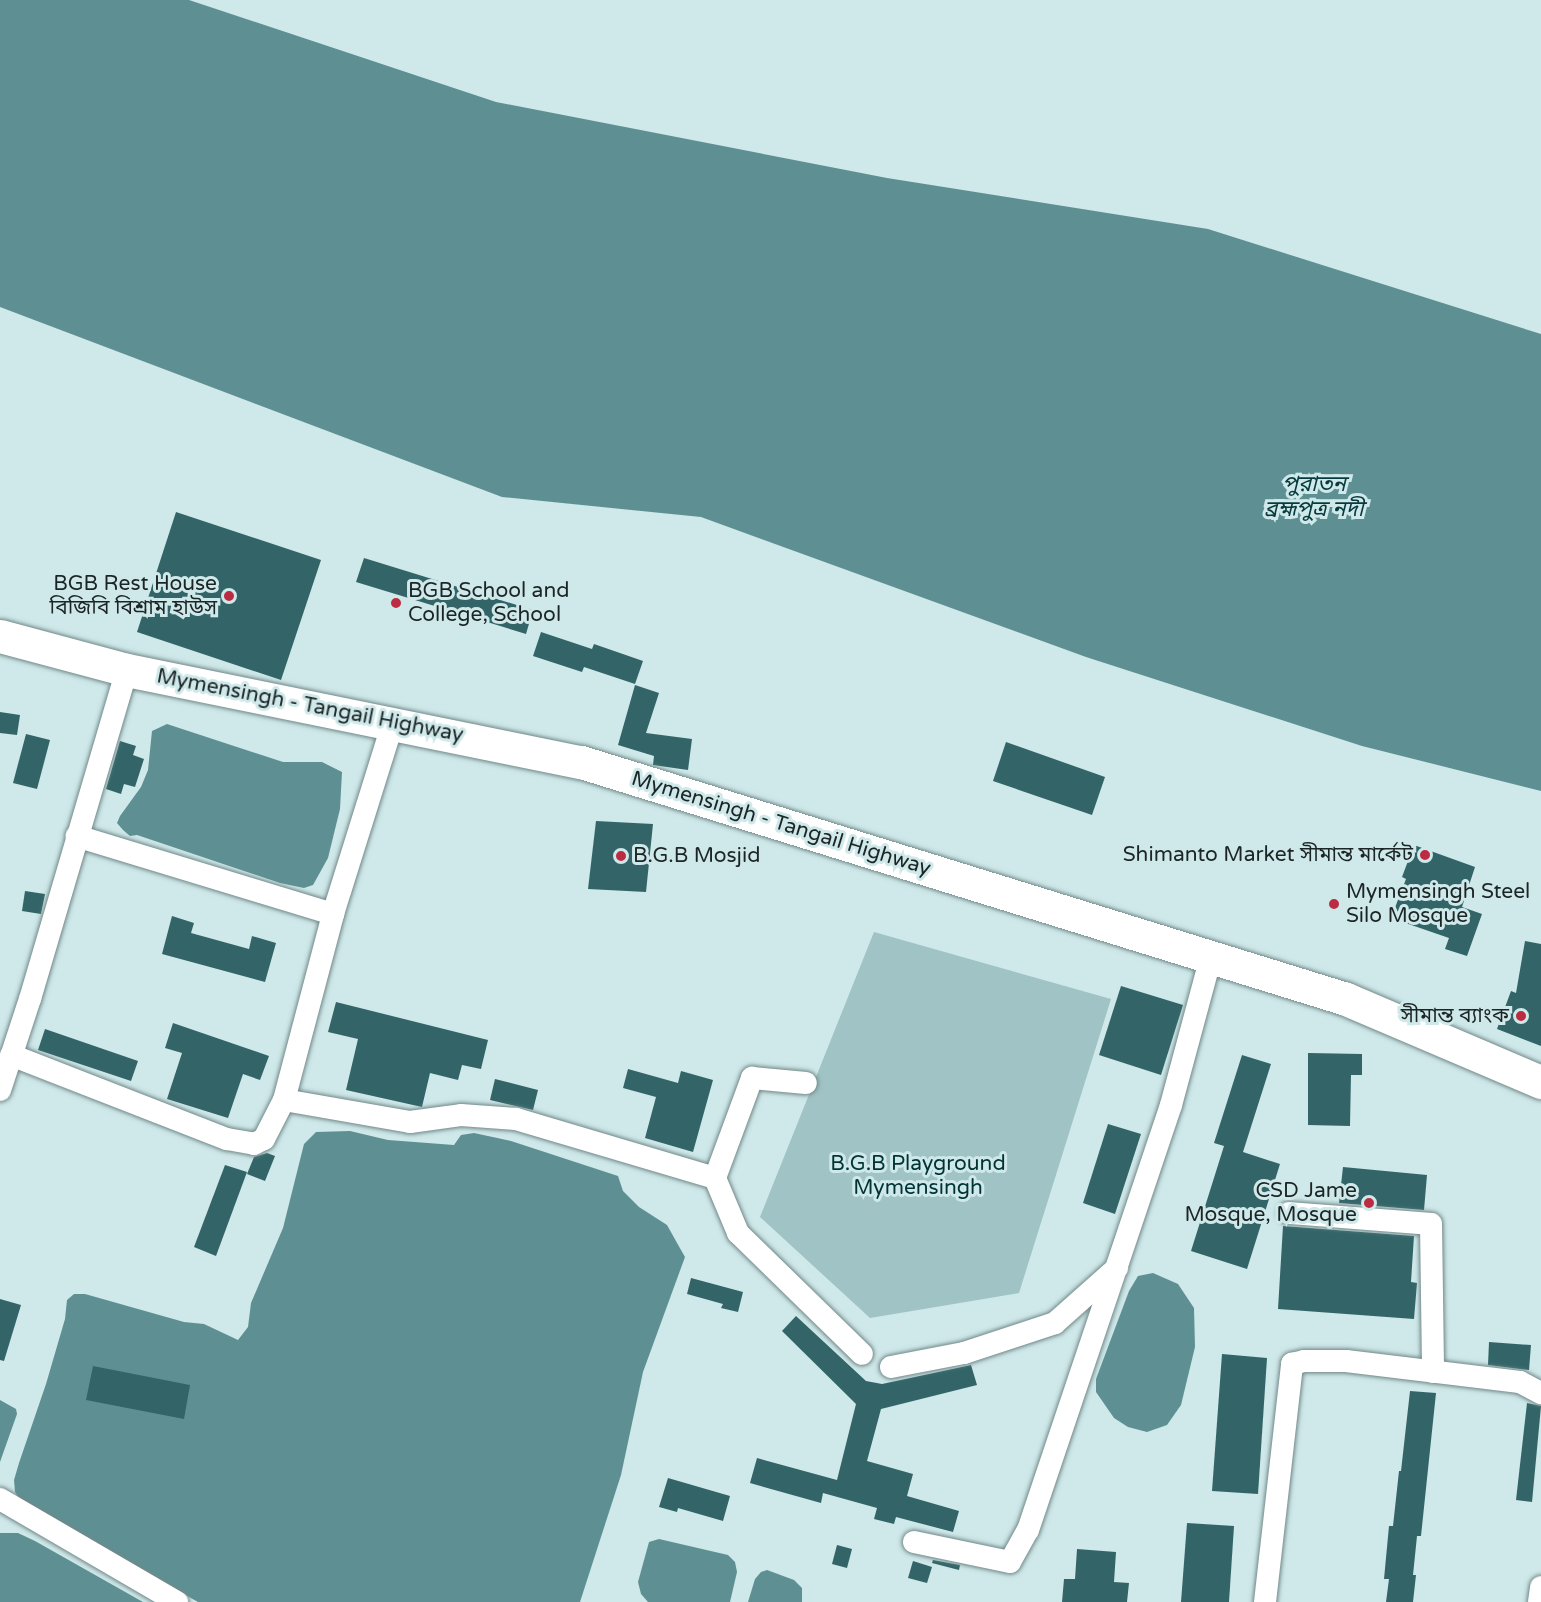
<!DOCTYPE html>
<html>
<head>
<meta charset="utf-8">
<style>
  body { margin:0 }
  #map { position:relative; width:1541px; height:1602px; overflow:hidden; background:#cfe8e9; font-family:"Varela Round","Noto Sans Bengali",sans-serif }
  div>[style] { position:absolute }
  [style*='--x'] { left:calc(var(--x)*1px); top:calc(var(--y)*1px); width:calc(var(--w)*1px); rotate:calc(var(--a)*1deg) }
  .green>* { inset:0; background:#a0c3c5 }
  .water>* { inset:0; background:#5e9093 }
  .building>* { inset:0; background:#336568 }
  .roads { filter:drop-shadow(0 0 2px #718889) drop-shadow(0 0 2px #718889) }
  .minor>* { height:22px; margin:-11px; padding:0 11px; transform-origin:11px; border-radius:11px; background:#fff }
  .highway>* { height:33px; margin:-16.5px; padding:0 16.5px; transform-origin:16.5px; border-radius:16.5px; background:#fff }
  .dots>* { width:16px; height:16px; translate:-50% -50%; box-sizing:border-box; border:3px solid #cfe8e9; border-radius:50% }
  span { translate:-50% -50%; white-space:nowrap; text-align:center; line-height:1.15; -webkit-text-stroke:6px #cfe8e9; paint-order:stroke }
  .poi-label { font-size:21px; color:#1c2526 }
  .right { translate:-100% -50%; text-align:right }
  .left { translate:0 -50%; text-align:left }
  .street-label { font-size:21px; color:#1c2526 }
  .park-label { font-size:21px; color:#003336 }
  .water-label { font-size:22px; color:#073a3d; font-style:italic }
</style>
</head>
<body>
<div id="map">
  <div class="green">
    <div style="clip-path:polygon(874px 932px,1111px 999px,1019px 1293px,870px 1318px,760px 1217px)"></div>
  </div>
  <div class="water">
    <div style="clip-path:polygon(0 0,189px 0,496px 102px,887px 178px,1208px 229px,1541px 334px,1541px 791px,1362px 746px,1086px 657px,701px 517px,502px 497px,0 307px)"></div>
    <div style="clip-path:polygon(167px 724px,283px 762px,322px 762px,342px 772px,340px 809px,328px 858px,313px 885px,304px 888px,280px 883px,137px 835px,130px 836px,123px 830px,117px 823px,120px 816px,141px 787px,148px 770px,152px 731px)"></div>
    <div style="clip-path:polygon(350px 1131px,388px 1140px,454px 1145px,461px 1135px,474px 1133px,511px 1141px,618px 1176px,623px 1191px,639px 1207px,667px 1225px,681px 1250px,685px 1257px,643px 1372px,621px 1475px,580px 1602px,198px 1602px,22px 1503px,15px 1492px,14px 1480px,19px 1463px,46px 1384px,65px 1319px,67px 1300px,74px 1294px,85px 1294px,184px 1322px,204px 1324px,238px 1340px,248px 1327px,251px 1303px,283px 1228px,304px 1144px,316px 1132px)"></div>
    <div style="clip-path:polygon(1153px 1273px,1178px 1284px,1194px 1308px,1195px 1347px,1181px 1405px,1167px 1425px,1147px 1432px,1128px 1427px,1114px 1418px,1096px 1392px,1096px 1379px,1129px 1291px,1138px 1276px)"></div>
    <div style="clip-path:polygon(0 1400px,16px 1409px,17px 1414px,0 1462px)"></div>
    <div style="clip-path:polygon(0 1533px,18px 1533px,35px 1541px,143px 1602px,0 1602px)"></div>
    <div style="clip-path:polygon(659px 1539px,728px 1555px,735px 1562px,737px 1572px,730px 1602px,648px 1602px,641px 1594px,638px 1582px,649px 1542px)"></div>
    <div style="clip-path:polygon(767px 1570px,794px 1580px,802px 1588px,802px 1602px,748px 1602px,755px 1579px,761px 1572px)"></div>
  </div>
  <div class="building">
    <div style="clip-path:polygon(176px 512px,321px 560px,281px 680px,137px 632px)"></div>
    <div style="clip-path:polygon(364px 558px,533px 610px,526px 634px,356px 582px)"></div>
    <div style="clip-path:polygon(541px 632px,592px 649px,594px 644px,643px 661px,635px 684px,584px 667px,582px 672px,533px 656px)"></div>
    <div style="clip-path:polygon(635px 685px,659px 693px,646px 733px,692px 739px,688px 770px,653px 765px,654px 756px,618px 745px)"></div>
    <div style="clip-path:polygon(0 712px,20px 715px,17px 735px,0 733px)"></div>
    <div style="clip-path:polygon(26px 734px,50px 740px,37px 789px,13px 783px)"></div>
    <div style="clip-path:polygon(120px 741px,136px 746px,133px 755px,144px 759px,135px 787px,124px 784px,121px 794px,106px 789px)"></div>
    <div style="clip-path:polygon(1006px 742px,1105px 777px,1092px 815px,993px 781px)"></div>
    <div style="clip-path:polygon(596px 821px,653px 824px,646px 892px,588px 889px)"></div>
    <div style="clip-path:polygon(1414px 845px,1475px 867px,1462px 907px,1482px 914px,1467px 956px,1445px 949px,1449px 938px,1391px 918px,1406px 879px,1402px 877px)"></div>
    <div style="clip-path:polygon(25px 891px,45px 894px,41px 914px,22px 911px)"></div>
    <div style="clip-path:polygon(172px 916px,194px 923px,191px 933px,249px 949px,252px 936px,276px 943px,265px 982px,162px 954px)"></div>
    <div style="clip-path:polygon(1525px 941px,1541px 944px,1541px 1046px,1497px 1029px,1511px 991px,1516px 993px)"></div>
    <div style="clip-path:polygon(1121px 986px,1183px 1005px,1161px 1075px,1099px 1055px)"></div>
    <div style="clip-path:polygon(336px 1002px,488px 1040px,481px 1069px,462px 1065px,458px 1080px,430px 1073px,422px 1107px,346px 1090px,358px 1039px,328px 1032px)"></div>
    <div style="clip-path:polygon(173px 1023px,269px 1056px,260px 1080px,243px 1074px,228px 1118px,167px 1099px,182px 1053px,165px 1048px)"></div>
    <div style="clip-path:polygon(45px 1029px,138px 1061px,131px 1081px,38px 1050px)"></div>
    <div style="clip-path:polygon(1308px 1053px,1362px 1054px,1362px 1075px,1351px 1075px,1350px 1126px,1308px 1125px)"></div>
    <div style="clip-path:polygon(1242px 1055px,1271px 1064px,1243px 1152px,1280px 1164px,1247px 1269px,1191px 1251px,1224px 1146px,1214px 1143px)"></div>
    <div style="clip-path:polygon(628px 1069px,678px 1083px,681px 1071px,713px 1080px,693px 1152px,645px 1138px,656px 1097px,623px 1088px)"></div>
    <div style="clip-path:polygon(495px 1079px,538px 1090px,533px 1110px,490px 1100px)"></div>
    <div style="clip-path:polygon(1108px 1124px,1141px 1134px,1115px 1214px,1083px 1203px)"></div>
    <div style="clip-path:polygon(267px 1153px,275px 1156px,265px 1181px,247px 1174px,254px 1157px)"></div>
    <div style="clip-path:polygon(225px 1165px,247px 1172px,216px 1256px,194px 1247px)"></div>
    <div style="clip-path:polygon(1343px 1167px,1427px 1175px,1424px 1210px,1339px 1203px)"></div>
    <div style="clip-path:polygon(1283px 1226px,1414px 1236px,1411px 1282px,1417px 1283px,1414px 1319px,1278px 1309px)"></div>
    <div style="clip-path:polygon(691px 1278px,743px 1292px,738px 1312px,721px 1308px,723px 1304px,687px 1294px)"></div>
    <div style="clip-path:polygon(0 1299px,21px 1305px,4px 1361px,0 1360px)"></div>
    <div style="clip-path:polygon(796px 1316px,866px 1381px,882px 1384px,971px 1365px,977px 1385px,881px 1409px,867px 1461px,913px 1474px,907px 1496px,959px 1511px,953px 1532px,896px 1517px,894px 1524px,874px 1519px,877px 1508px,823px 1493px,821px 1503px,750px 1483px,757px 1458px,837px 1480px,856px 1404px,782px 1331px)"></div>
    <div style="clip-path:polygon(1489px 1342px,1531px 1345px,1529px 1370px,1488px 1365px)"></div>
    <div style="clip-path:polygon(1222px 1354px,1267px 1358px,1258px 1494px,1212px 1491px)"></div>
    <div style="clip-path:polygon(93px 1366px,190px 1385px,184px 1419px,86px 1400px)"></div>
    <div style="clip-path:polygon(1410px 1391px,1436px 1393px,1421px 1536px,1417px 1536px,1413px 1575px,1416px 1575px,1413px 1602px,1386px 1602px,1389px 1579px,1384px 1579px,1389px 1526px,1393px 1526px,1399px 1471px,1401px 1471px)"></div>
    <div style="clip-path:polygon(1527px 1403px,1541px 1406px,1532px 1502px,1516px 1500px)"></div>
    <div style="clip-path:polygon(668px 1478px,730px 1496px,723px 1521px,678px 1508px,677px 1512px,659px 1507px)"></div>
    <div style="clip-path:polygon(1187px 1523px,1234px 1526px,1229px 1602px,1181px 1602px)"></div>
    <div style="clip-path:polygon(837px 1545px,852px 1549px,847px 1568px,832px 1564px)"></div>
    <div style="clip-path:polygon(1077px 1549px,1116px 1552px,1114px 1582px,1129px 1583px,1127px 1602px,1062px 1602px,1064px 1579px,1075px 1579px)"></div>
    <div style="clip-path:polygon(933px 1560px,960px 1565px,959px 1570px,932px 1563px)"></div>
    <div style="clip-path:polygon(913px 1561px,932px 1567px,927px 1583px,908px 1578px)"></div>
  </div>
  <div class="roads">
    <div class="minor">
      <div style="--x:333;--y:914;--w:201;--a:-72.6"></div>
      <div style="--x:11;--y:1055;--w:232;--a:21.3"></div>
      <div style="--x:227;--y:1139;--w:27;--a:10"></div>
      <div style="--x:254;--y:1144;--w:11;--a:-27"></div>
      <div style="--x:264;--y:1139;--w:44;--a:-62.9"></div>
      <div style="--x:284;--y:1100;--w:192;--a:-75.2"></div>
      <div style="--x:333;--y:914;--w:268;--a:-163.1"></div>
      <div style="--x:0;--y:1090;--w:96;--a:-71.8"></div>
      <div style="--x:30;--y:999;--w:343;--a:-73.6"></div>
      <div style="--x:284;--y:1100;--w:128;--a:9.9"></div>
      <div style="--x:410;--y:1122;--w:51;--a:-7.8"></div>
      <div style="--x:461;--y:1115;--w:55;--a:4.2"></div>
      <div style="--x:516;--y:1119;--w:208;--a:16.5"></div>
      <div style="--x:715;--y:1178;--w:60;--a:67.3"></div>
      <div style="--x:738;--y:1233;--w:173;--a:44.3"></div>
      <div style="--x:715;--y:1178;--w:107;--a:-69.7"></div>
      <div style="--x:752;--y:1078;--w:54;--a:5.3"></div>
      <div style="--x:1289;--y:1213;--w:142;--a:4.4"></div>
      <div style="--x:1431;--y:1224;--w:148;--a:89.2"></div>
      <div style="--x:891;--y:1367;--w:74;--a:-10.9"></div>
      <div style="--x:964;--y:1353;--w:96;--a:-18.2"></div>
      <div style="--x:1055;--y:1323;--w:83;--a:-41.6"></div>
      <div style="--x:0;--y:1499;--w:205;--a:30.2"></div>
      <div style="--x:914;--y:1542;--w:98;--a:11.8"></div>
      <div style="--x:1010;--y:1562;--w:37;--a:-61"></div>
      <div style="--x:1028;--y:1530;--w:448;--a:-71.4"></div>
      <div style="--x:1171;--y:1105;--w:153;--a:-74.9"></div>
      <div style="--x:1265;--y:1602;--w:240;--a:-83.5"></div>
      <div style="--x:1292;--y:1364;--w:12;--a:-14"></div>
      <div style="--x:1304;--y:1361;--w:42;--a:0"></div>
      <div style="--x:1346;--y:1361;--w:175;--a:6.9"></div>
      <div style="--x:1520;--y:1382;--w:24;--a:28"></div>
      <div style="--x:1539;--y:1602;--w:15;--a:-82"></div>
    </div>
    <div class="highway">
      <div style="--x:0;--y:636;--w:131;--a:15"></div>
      <div style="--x:127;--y:670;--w:463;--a:11.5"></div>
      <div style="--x:581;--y:762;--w:801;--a:17.21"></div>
      <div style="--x:1346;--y:999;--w:212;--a:23.1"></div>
    </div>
  </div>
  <div class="dots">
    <div style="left:229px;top:596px;background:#bc2b41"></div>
    <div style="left:396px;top:603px;background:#bc2b41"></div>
    <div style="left:1425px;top:855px;background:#bc2b41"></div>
    <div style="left:621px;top:856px;background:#bc2b41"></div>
    <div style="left:1334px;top:904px;background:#bc2b41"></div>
    <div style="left:1521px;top:1016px;background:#bc2b41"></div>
    <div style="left:1369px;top:1203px;background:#bc2b41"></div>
  </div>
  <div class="poi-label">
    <span class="right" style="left:217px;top:596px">BGB Rest House<br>বিজিবি বিশ্রাম হাউস</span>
    <span class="left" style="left:408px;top:603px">BGB School and<br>College, School</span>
    <span class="right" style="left:1413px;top:855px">Shimanto Market সীমান্ত মার্কেট</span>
    <span class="left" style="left:633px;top:856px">B.G.B Mosjid</span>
    <span class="left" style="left:1346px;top:904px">Mymensingh Steel<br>Silo Mosque</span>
    <span class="right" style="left:1509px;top:1016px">সীমান্ত ব্যাংক</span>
    <span class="right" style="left:1357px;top:1203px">CSD Jame<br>Mosque, Mosque</span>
  </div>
  <div class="street-label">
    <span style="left:310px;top:706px;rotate:11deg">Mymensingh - Tangail Highway</span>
    <span style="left:781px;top:824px;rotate:17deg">Mymensingh - Tangail Highway</span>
  </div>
  <div class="park-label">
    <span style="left:918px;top:1176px">B.G.B Playground<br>Mymensingh</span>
  </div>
  <div class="water-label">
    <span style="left:1314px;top:497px">পুরাতন<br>ব্রহ্মপুত্র নদী</span>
  </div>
</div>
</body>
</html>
